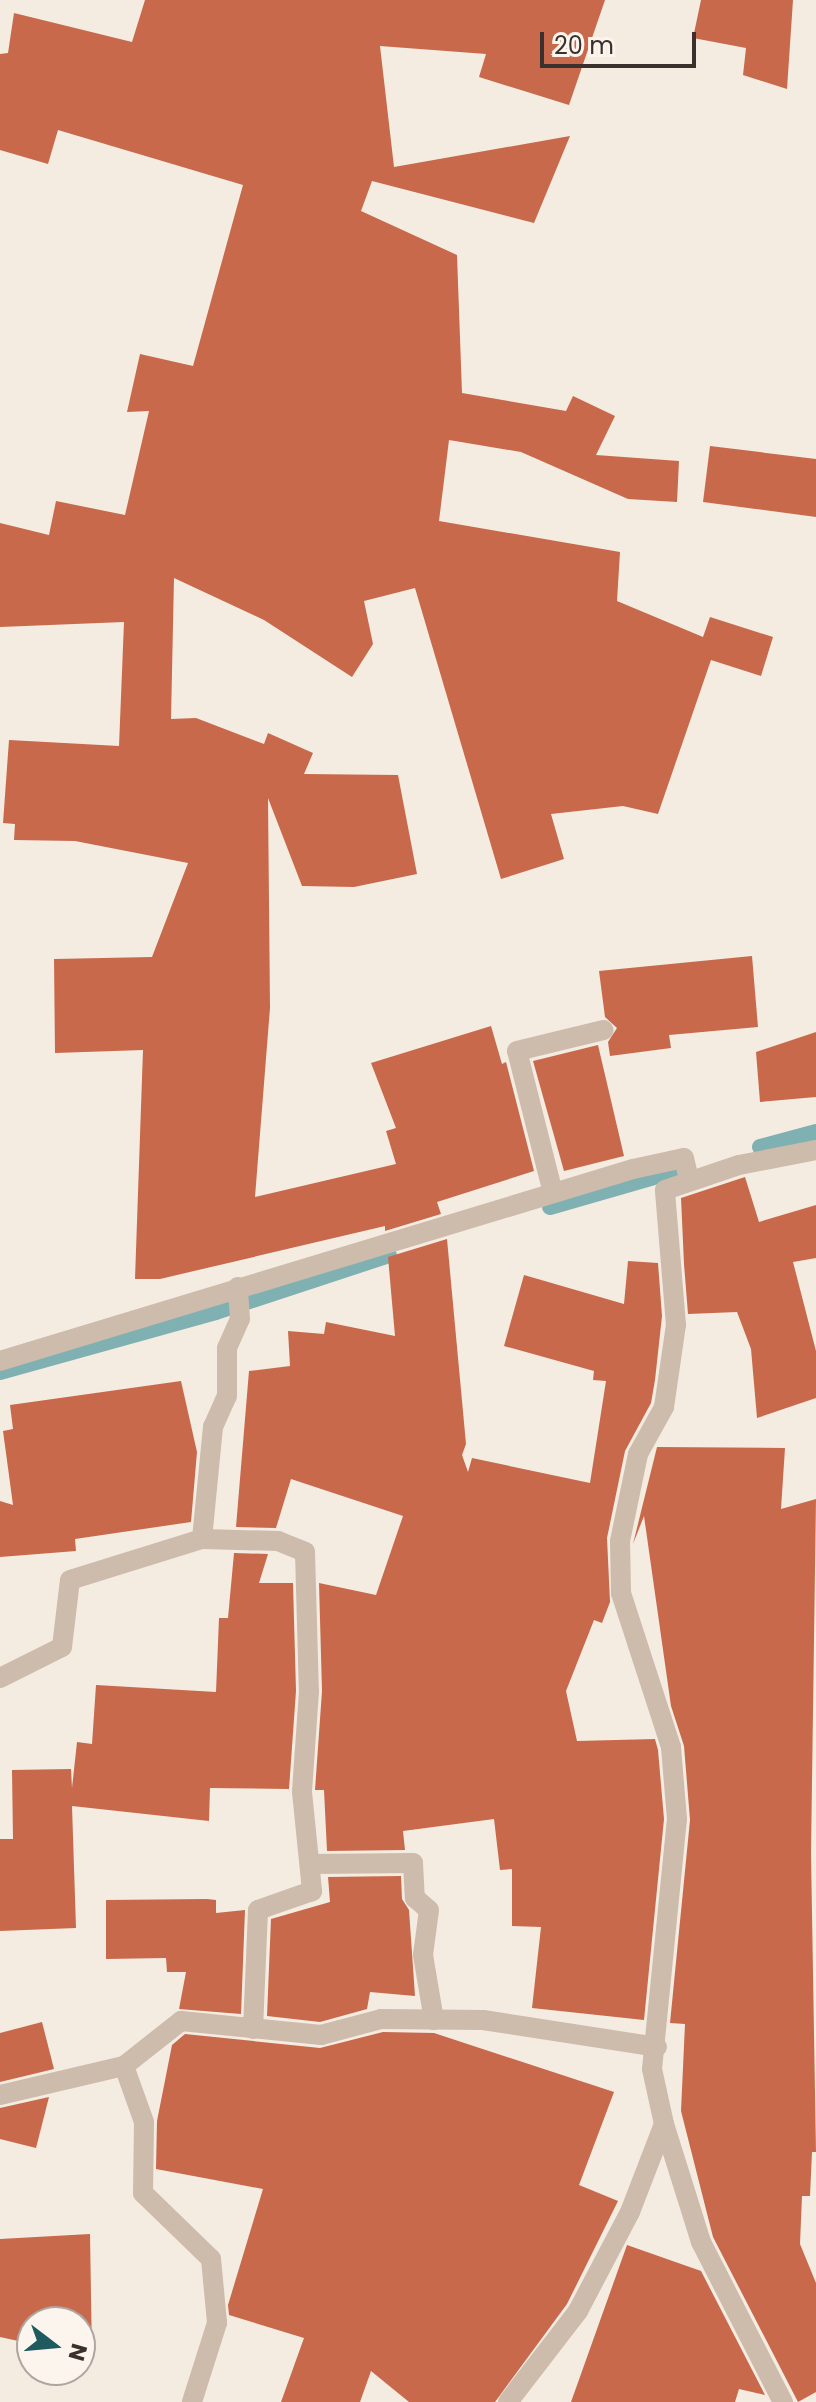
<!DOCTYPE html>
<html>
<head>
<meta charset="utf-8">
<style>
  body { margin:0 }
  #map { position:relative; width:816px; height:2402px; overflow:hidden; background:#f4ebe1; font-family:Poppins,sans-serif }
  div>[style] { position:absolute }
  [style*='--x'] { left:calc(var(--x)*1px); top:calc(var(--y)*1px); width:calc(var(--w)*1px); rotate:calc(var(--a)*1deg) }
  .stream>* { height:16px; margin:-8px; padding:0 8px; transform-origin:8px; border-radius:8px; background:#7fb0b2 }
  .building>* { inset:0; background:#c8694b }
  .street>* { height:20px; margin:-10px; padding:0 10px; transform-origin:10px; border-radius:10px; background:#cdbbac }
  span { translate:-50% -50%; white-space:nowrap; text-align:center; line-height:1.15; -webkit-text-stroke:8px #fbf5ee; paint-order:stroke }
  .north { position:absolute; left:16px; top:2306px; width:80px; height:80px; box-sizing:border-box; background:#fbf5ee; border:2px solid #aea6a0; border-radius:50%; rotate:106deg; font-size:22px; font-weight:700; line-height:32px; text-align:center; color:#3b302b }
  .north::after { content:''; display:block; margin:auto; width:28px; height:36px; background:#1f5a5e; clip-path:polygon(50% 0,100% 100%,50% 72%,0 100%) }
  .scale { position:absolute; left:540px; top:32px; width:156px; height:36px; box-sizing:border-box; border:4px solid #3b302b; border-top:0; padding-left:10px; font-size:24px; line-height:28px; white-space:nowrap; color:#3b302b; -webkit-text-stroke:6px #fbf5ee; paint-order:stroke }
</style>
</head>
<body>
<div id="map">
  <div class="stream">
    <div style="--x:760;--y:1147;--w:58;--a:-15"></div>
    <div style="--x:550;--y:1207;--w:130;--a:-16.1"></div>
    <div style="--x:0;--y:1372;--w:224;--a:-15.5"></div>
    <div style="--x:216;--y:1312;--w:182;--a:-18.2"></div>
  </div>
  <div class="building">
    <div style="clip-path:polygon(145px 0,605px 0,569px 105px,479px 77px,486px 54px,380px 46px,394px 167px,570px 136px,534px 223px,372px 181px,361px 211px,457px 255px,462px 393px,566px 411px,573px 396px,615px 416px,596px 455px,679px 461px,677px 502px,628px 499px,521px 452px,449px 440px,439px 521px,620px 552px,617px 601px,703px 637px,710px 617px,773px 637px,761px 676px,711px 660px,658px 814px,623px 806px,551px 814px,564px 859px,501px 879px,415px 588px,364px 601px,373px 644px,352px 677px,264px 620px,174px 578px,171px 719px,196px 718px,264px 744px,268px 733px,313px 753px,304px 774px,398px 775px,417px 874px,354px 887px,302px 886px,268px 798px,270px 1008px,255px 1197px,396px 1164px,386px 1131px,396px 1128px,371px 1063px,491px 1026px,502px 1064px,506px 1062px,534px 1171px,437px 1202px,441px 1214px,385px 1231px,385px 1226px,160px 1279px,135px 1279px,143px 1050px,55px 1053px,54px 959px,152px 957px,188px 863px,75px 841px,14px 840px,15px 824px,3px 823px,9px 740px,119px 746px,124px 622px,0 627px,0 523px,49px 535px,56px 501px,125px 515px,149px 411px,127px 412px,140px 354px,193px 366px,243px 185px,58px 130px,48px 164px,0 150px,0 54px,8px 53px,14px 13px,132px 42px)"></div>
    <div style="clip-path:polygon(701px 0,793px 0,787px 89px,743px 75px,746px 48px,693px 38px)"></div>
    <div style="clip-path:polygon(710px 446px,816px 459px,816px 517px,703px 502px)"></div>
    <div style="clip-path:polygon(752px 956px,758px 1027px,669px 1035px,671px 1048px,610px 1056px,608px 1042px,617px 1028px,605px 1017px,599px 971px)"></div>
    <div style="clip-path:polygon(816px 1032px,816px 1097px,760px 1102px,756px 1052px)"></div>
    <div style="clip-path:polygon(598px 1045px,624px 1156px,564px 1171px,533px 1061px)"></div>
    <div style="clip-path:polygon(745px 1177px,759px 1222px,816px 1205px,816px 1258px,793px 1262px,816px 1351px,816px 1398px,757px 1418px,751px 1349px,737px 1312px,688px 1314px,684px 1264px,681px 1198px)"></div>
    <div style="clip-path:polygon(447px 1239px,466px 1444px,462px 1455px,468px 1472px,472px 1458px,590px 1483px,606px 1381px,593px 1380px,594px 1371px,504px 1346px,524px 1275px,624px 1304px,628px 1261px,658px 1263px,662px 1316px,655px 1380px,651px 1403px,625px 1451px,607px 1538px,610px 1602px,602px 1623px,594px 1620px,566px 1691px,577px 1741px,655px 1739px,658px 1750px,664px 1819px,644px 2020px,532px 2008px,541px 1927px,512px 1926px,512px 1869px,500px 1870px,494px 1819px,403px 1831px,405px 1850px,327px 1851px,324px 1790px,315px 1790px,322px 1691px,319px 1583px,376px 1595px,403px 1516px,291px 1479px,276px 1528px,236px 1527px,249px 1371px,290px 1366px,288px 1331px,324px 1334px,326px 1322px,395px 1336px,388px 1257px)"></div>
    <div style="clip-path:polygon(181px 1381px,197px 1452px,191px 1522px,75px 1539px,76px 1551px,0 1557px,0 1501px,13px 1505px,3px 1431px,13px 1429px,10px 1405px)"></div>
    <div style="clip-path:polygon(657px 1447px,785px 1448px,781px 1509px,816px 1499px,811px 1853px,816px 2152px,812px 2152px,810px 2196px,802px 2196px,800px 2244px,816px 2283px,816px 2392px,798px 2402px,713px 2237px,681px 2111px,685px 2024px,670px 2023px,690px 1820px,684px 1746px,671px 1706px,644px 1516px,633px 1544px)"></div>
    <div style="clip-path:polygon(234px 1553px,268px 1554px,259px 1583px,293px 1583px,296px 1691px,289px 1789px,210px 1788px,209px 1821px,72px 1806px,76px 1928px,0 1931px,0 1839px,13px 1839px,12px 1770px,71px 1769px,72px 1788px,77px 1742px,92px 1744px,96px 1685px,216px 1692px,219px 1618px,228px 1618px)"></div>
    <div style="clip-path:polygon(401px 1876px,402px 1899px,409px 1910px,415px 1996px,370px 1992px,367px 2009px,320px 2022px,267px 2016px,271px 1919px,330px 1902px,328px 1877px)"></div>
    <div style="clip-path:polygon(106px 1900px,207px 1899px,216px 1900px,216px 1913px,245px 1910px,241px 2014px,179px 2009px,186px 1972px,167px 1972px,166px 1958px,106px 1959px)"></div>
    <div style="clip-path:polygon(42px 2022px,54px 2069px,0 2082px,0 2033px)"></div>
    <div style="clip-path:polygon(383px 2032px,434px 2033px,614px 2092px,579px 2185px,618px 2201px,567px 2304px,495px 2402px,409px 2402px,371px 2371px,360px 2402px,281px 2402px,304px 2338px,229px 2315px,228px 2305px,263px 2189px,156px 2169px,157px 2121px,172px 2045px,185px 2034px,320px 2048px)"></div>
    <div style="clip-path:polygon(49px 2097px,36px 2148px,0 2139px,0 2108px)"></div>
    <div style="clip-path:polygon(90px 2234px,92px 2357px,80px 2355px,80px 2322px,32px 2322px,32px 2344px,0 2337px,0 2239px)"></div>
    <div style="clip-path:polygon(627px 2245px,701px 2271px,765px 2395px,739px 2389px,735px 2402px,571px 2402px)"></div>
  </div>
  <div class="street">
    <div style="--x:553;--y:1193;--w:146;--a:-104.2"></div>
    <div style="--x:517;--y:1051;--w:89;--a:-13.6"></div>
    <div style="--x:0;--y:1361;--w:661;--a:-16.87"></div>
    <div style="--x:633;--y:1169;--w:52;--a:-12.2"></div>
    <div style="--x:684;--y:1158;--w:22;--a:77"></div>
    <div style="--x:202;--y:1539;--w:76;--a:1.5"></div>
    <div style="--x:278;--y:1541;--w:29;--a:22"></div>
    <div style="--x:305;--y:1552;--w:139;--a:88.4"></div>
    <div style="--x:309;--y:1691;--w:101;--a:94"></div>
    <div style="--x:302;--y:1792;--w:100;--a:84.2"></div>
    <div style="--x:312;--y:1891;--w:57;--a:160.6"></div>
    <div style="--x:258;--y:1910;--w:119;--a:92.4"></div>
    <div style="--x:0;--y:1678;--w:69;--a:-26.6"></div>
    <div style="--x:62;--y:1647;--w:67;--a:-83.2"></div>
    <div style="--x:70;--y:1580;--w:138;--a:-17.3"></div>
    <div style="--x:202;--y:1539;--w:113;--a:-84.4"></div>
    <div style="--x:213;--y:1427;--w:34;--a:-66"></div>
    <div style="--x:227;--y:1396;--w:48;--a:-90"></div>
    <div style="--x:227;--y:1348;--w:32;--a:-66"></div>
    <div style="--x:240;--y:1319;--w:32;--a:-94"></div>
    <div style="--x:310;--y:1864;--w:103;--a:-0.6"></div>
    <div style="--x:413;--y:1863;--w:35;--a:87"></div>
    <div style="--x:415;--y:1898;--w:18;--a:41"></div>
    <div style="--x:429;--y:1910;--w:45;--a:97.6"></div>
    <div style="--x:423;--y:1955;--w:66;--a:80.4"></div>
    <div style="--x:124;--y:2066;--w:59;--a:70.3"></div>
    <div style="--x:144;--y:2122;--w:71;--a:90.8"></div>
    <div style="--x:143;--y:2193;--w:95;--a:44.1"></div>
    <div style="--x:211;--y:2259;--w:64;--a:84.6"></div>
    <div style="--x:217;--y:2323;--w:83;--a:107.6"></div>
    <div style="--x:0;--y:2095;--w:127;--a:-13.2"></div>
    <div style="--x:124;--y:2066;--w:73;--a:-38.3"></div>
    <div style="--x:181;--y:2021;--w:141;--a:5.7"></div>
    <div style="--x:321;--y:2035;--w:62;--a:-14.9"></div>
    <div style="--x:381;--y:2019;--w:102;--a:0.6"></div>
    <div style="--x:483;--y:2020;--w:176;--a:8.8"></div>
    <div style="--x:664;--y:2124;--w:124;--a:72.6"></div>
    <div style="--x:701;--y:2242;--w:180;--a:62.9"></div>
    <div style="--x:508;--y:2402;--w:115;--a:-52.4"></div>
    <div style="--x:578;--y:2311;--w:112;--a:-62.3"></div>
    <div style="--x:630;--y:2212;--w:94;--a:-68.9"></div>
    <div style="--x:664;--y:2124;--w:56;--a:-102.3"></div>
    <div style="--x:652;--y:2069;--w:251;--a:-84.3"></div>
    <div style="--x:677;--y:1819;--w:72;--a:-94.8"></div>
    <div style="--x:671;--y:1747;--w:162;--a:-108"></div>
    <div style="--x:621;--y:1593;--w:52;--a:-91.1"></div>
    <div style="--x:620;--y:1541;--w:89;--a:-78.3"></div>
    <div style="--x:638;--y:1454;--w:54;--a:-61"></div>
    <div style="--x:664;--y:1407;--w:83;--a:-81.7"></div>
    <div style="--x:676;--y:1325;--w:135;--a:-94.7"></div>
    <div style="--x:665;--y:1190;--w:78;--a:-18.7"></div>
    <div style="--x:739;--y:1165;--w:78;--a:-11"></div>
  </div>
  <div class="north">N</div>
  <div class="scale">20 m</div>
</div>
</body>
</html>
